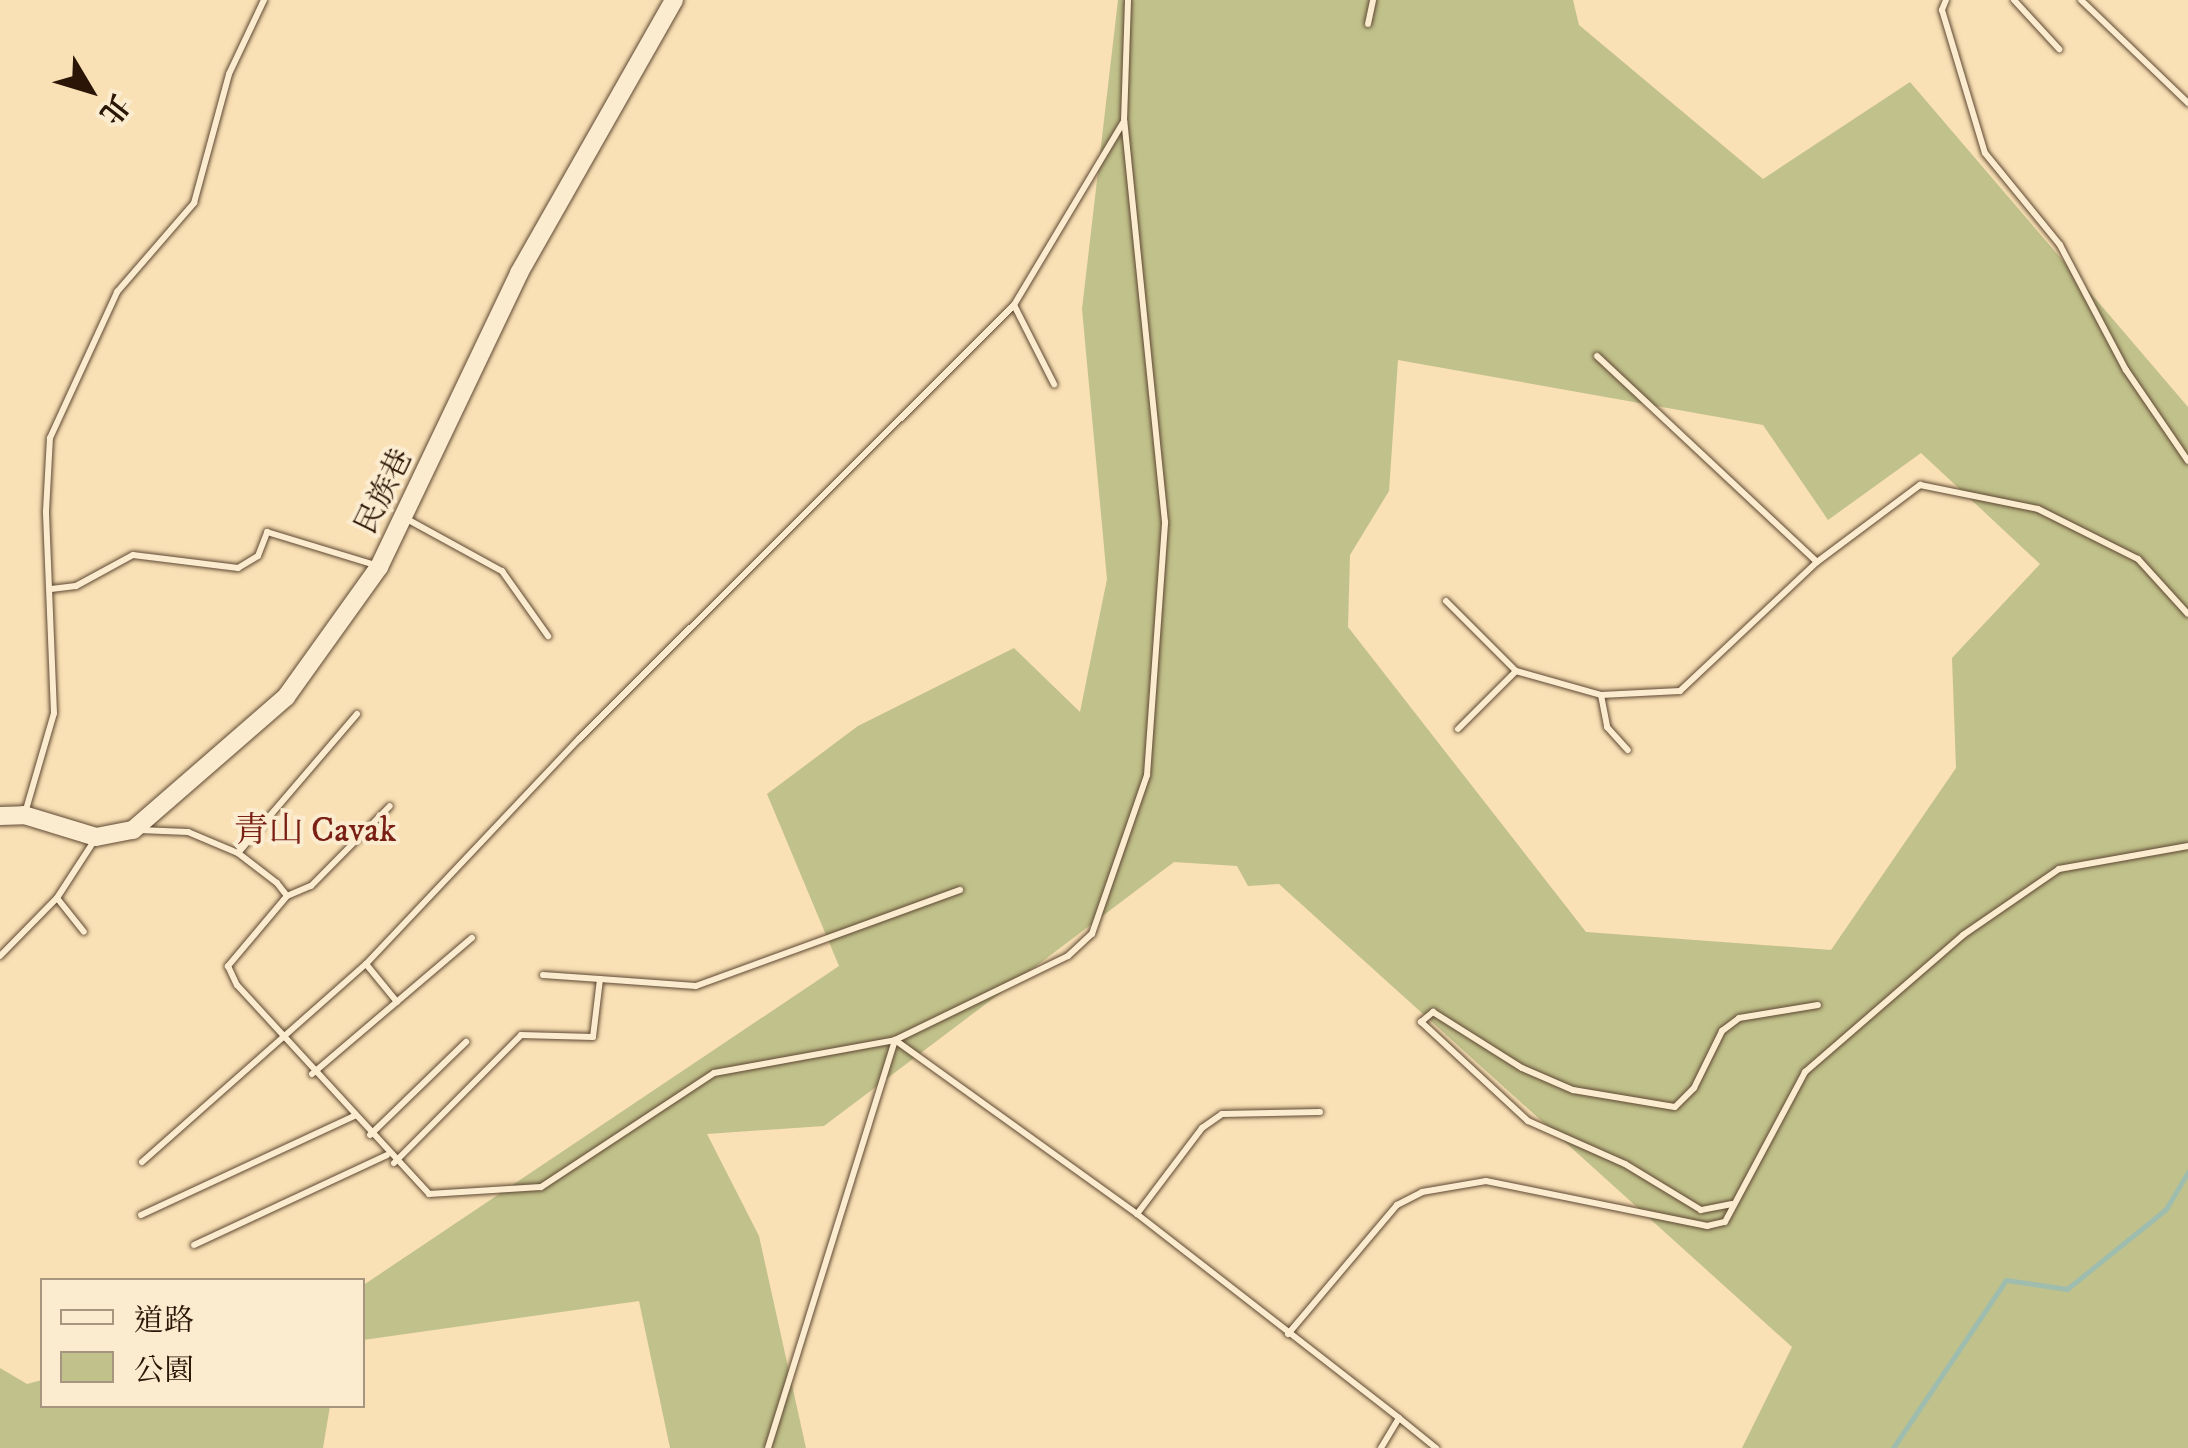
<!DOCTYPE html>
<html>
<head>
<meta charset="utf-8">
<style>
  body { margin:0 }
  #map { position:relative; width:2188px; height:1448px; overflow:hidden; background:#f9e0b5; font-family:"IM FELL DW Pica","Noto Serif TC",serif }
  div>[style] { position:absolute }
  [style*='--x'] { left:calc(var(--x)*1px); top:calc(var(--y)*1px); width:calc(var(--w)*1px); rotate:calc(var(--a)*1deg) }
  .green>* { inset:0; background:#c1c18b }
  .stream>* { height:5px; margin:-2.5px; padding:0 2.5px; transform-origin:2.5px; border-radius:2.5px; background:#9ebdae }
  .roads { filter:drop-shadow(0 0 2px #5e4832) drop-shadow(0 0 2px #5e4832) }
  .service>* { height:6px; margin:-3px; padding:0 3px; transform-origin:3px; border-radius:3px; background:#fbebcf }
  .tertiary>* { height:18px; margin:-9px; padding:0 9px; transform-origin:9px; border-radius:9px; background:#fbebcf }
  span { translate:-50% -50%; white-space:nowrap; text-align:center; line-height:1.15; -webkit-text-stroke:8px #fbebcf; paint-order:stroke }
  .street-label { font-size:30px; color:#2b1506 }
  .quarter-label { font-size:35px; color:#7a1f14 }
  .legend { position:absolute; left:40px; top:1278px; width:325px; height:130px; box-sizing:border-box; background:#fbebcf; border:2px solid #a8957f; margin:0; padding:12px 18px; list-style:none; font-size:30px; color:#2b1506 }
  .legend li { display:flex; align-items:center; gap:20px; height:50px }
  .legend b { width:50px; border:2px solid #a8957f }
  .north { position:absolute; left:40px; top:40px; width:100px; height:100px; -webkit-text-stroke:8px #fbebcf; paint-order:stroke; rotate:128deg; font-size:28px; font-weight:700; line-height:40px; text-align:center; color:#2b1506 }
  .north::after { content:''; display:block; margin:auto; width:35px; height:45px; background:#2b1506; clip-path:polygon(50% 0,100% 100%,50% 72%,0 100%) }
</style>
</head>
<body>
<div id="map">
  <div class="green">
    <div style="clip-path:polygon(evenodd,1118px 0,1573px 0,1579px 25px,1763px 179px,1910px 82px,2188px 407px,2188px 1448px,1742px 1448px,1792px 1347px,1279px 884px,1248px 886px,1237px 866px,1174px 862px,824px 1126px,707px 1134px,759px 1236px,806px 1448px,670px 1448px,639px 1301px,363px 1340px,362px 1286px,839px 966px,767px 794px,858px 726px,1014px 648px,1080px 712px,1107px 579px,1082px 309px,1118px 0,1398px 360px,1763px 425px,1828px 520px,1921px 453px,2040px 564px,1952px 658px,1956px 768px,1831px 950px,1586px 932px,1348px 627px,1350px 555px,1389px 491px,1398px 360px)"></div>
    <div style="clip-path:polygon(0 1368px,27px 1384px,42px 1380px,42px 1406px,330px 1406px,323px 1448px,0 1448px)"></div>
  </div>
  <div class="stream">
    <div style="--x:1893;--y:1448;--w:202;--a:-56.1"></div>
    <div style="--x:2006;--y:1280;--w:62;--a:8.4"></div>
    <div style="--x:2067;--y:1289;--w:127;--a:-38.9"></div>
    <div style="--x:2166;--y:1209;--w:43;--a:-59.3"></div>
  </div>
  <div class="roads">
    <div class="service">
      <div style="--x:1946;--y:0;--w:11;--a:112"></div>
      <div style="--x:1942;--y:10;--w:149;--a:73.3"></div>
      <div style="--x:1985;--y:153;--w:119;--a:50.8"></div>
      <div style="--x:2060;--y:245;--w:141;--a:62.2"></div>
      <div style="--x:2126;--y:370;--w:110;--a:55.7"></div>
      <div style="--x:2014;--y:0;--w:67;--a:47.4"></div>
      <div style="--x:2081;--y:0;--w:149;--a:43.9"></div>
      <div style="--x:1368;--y:24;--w:25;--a:-78"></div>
      <div style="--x:1014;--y:305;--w:89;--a:63.1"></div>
      <div style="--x:1597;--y:356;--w:301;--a:43.1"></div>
      <div style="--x:405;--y:518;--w:111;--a:28.7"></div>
      <div style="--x:502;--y:571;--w:80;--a:54.7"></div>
      <div style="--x:51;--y:589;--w:25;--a:-7"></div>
      <div style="--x:76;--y:586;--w:65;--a:-28.5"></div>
      <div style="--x:133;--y:555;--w:106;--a:7.1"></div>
      <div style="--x:238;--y:568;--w:23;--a:-31"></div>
      <div style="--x:258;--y:556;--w:26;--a:-69"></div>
      <div style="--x:267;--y:532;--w:116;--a:17"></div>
      <div style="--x:1446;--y:601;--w:99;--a:45"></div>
      <div style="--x:1516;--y:671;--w:88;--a:15.8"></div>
      <div style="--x:1601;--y:695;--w:79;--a:-2.9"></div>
      <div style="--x:1680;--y:691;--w:188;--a:-43.3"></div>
      <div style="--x:1817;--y:562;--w:129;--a:-36.8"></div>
      <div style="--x:1920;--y:485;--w:120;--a:11.5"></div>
      <div style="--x:2038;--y:509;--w:112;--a:26.6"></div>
      <div style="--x:2138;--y:559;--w:74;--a:47.7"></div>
      <div style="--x:1601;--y:695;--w:33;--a:79"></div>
      <div style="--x:1607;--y:727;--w:31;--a:48"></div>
      <div style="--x:1458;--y:729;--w:82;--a:-45"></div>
      <div style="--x:25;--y:813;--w:104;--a:-73.8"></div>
      <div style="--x:54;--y:713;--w:202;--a:-92.3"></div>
      <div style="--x:46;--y:511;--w:73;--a:-86.9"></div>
      <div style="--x:50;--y:438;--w:161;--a:-65.3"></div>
      <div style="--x:117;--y:292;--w:118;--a:-49.1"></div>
      <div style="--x:194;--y:203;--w:134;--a:-74.8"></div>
      <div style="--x:229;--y:74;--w:82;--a:-64.7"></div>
      <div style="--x:139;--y:830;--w:49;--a:2.3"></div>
      <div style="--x:188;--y:832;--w:54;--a:22.8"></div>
      <div style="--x:238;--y:853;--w:49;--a:37.6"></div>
      <div style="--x:277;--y:883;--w:16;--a:52"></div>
      <div style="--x:287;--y:896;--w:92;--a:130.1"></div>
      <div style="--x:228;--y:966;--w:21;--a:65"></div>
      <div style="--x:237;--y:985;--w:284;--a:47.4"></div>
      <div style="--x:429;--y:1194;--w:112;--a:-3.6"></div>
      <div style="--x:541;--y:1187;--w:207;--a:-33.4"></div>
      <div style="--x:714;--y:1073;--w:184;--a:-10.3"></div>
      <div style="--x:895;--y:1040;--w:298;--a:35.7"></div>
      <div style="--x:1137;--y:1214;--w:332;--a:37.9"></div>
      <div style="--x:1399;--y:1418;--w:35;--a:121"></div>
      <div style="--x:238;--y:853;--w:183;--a:-49.4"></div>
      <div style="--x:287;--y:896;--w:26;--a:-23"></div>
      <div style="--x:311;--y:886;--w:112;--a:-45.4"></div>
      <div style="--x:57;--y:898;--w:43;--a:51.5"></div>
      <div style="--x:0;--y:956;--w:81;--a:-45.5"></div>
      <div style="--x:57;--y:898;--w:72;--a:-57"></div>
      <div style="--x:366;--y:964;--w:49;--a:50.8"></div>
      <div style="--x:543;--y:975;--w:57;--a:4"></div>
      <div style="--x:312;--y:1074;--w:210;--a:-40.4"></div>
      <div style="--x:370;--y:1135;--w:134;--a:-44.1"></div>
      <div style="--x:142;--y:1162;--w:299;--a:-41.5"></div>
      <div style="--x:366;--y:964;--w:310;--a:-46.6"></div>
      <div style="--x:579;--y:739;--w:614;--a:-44.93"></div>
      <div style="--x:1014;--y:305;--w:214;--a:-59.1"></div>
      <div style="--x:1124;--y:121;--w:121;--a:-88.1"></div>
      <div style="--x:394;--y:1163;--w:180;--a:-45.2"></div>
      <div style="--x:521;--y:1035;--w:72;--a:1.6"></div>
      <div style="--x:593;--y:1037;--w:58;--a:-83.1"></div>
      <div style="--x:600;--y:979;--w:96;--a:4.2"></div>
      <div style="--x:696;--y:986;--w:281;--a:-20"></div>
      <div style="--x:1732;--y:1204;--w:32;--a:169"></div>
      <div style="--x:1701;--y:1210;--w:89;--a:-148.8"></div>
      <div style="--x:1625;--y:1164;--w:106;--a:-156.1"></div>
      <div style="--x:1528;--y:1121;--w:146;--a:-137.2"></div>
      <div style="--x:1421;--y:1022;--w:16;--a:-40"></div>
      <div style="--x:1433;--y:1012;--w:105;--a:32.2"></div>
      <div style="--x:1522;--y:1068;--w:56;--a:23.3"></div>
      <div style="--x:1573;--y:1090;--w:103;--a:9.5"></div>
      <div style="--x:1675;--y:1107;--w:27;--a:-45"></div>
      <div style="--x:1694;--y:1088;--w:64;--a:-63.8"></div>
      <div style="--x:1722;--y:1031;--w:21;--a:-37"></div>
      <div style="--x:1739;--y:1018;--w:80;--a:-9.3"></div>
      <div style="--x:1137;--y:1214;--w:108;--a:-52.9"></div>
      <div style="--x:1202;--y:1128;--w:24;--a:-35"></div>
      <div style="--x:1222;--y:1114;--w:98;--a:-1.2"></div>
      <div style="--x:141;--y:1215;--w:235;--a:-24.9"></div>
      <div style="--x:194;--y:1245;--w:213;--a:-25"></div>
      <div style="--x:1288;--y:1334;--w:169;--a:-49.8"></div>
      <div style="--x:1397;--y:1205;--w:28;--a:-27"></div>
      <div style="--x:1422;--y:1192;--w:65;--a:-9.8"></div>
      <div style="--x:1486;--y:1181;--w:226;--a:11.5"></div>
      <div style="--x:1707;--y:1226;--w:18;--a:-13"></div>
      <div style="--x:1725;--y:1222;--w:170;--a:-61.9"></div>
      <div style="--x:1805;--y:1072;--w:209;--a:-40.9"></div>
      <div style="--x:1963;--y:935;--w:116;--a:-34.5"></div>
      <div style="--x:2059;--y:869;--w:131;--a:-10.1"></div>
      <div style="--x:1399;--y:1418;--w:48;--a:39"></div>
      <div style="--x:768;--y:1448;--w:427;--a:-72.7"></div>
      <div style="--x:895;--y:1040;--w:192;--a:-25.9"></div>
      <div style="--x:1068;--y:956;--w:33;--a:-43"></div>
      <div style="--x:1092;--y:934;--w:168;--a:-70.9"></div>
      <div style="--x:1147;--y:775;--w:254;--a:-85.9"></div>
      <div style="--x:1165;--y:522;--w:403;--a:-95.8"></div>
    </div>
    <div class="tertiary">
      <div style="--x:0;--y:816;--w:24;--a:-2"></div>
      <div style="--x:24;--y:815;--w:75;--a:17"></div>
      <div style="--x:96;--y:837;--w:38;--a:-11"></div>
      <div style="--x:133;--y:830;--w:203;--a:-41"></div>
      <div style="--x:286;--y:697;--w:160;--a:-54.4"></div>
      <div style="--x:379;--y:567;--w:326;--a:-64.5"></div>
      <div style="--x:519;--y:273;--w:314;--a:-60.4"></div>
    </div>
  </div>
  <div class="street-label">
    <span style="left:385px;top:492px;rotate:-64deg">民族巷</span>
  </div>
  <div class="quarter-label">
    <span style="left:315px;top:831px">青山 Cavak</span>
  </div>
  <ul class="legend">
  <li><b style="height:12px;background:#fbebcf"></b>道路</li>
  <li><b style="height:28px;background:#c1c18b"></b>公園</li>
  </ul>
  <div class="north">北</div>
</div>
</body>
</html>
